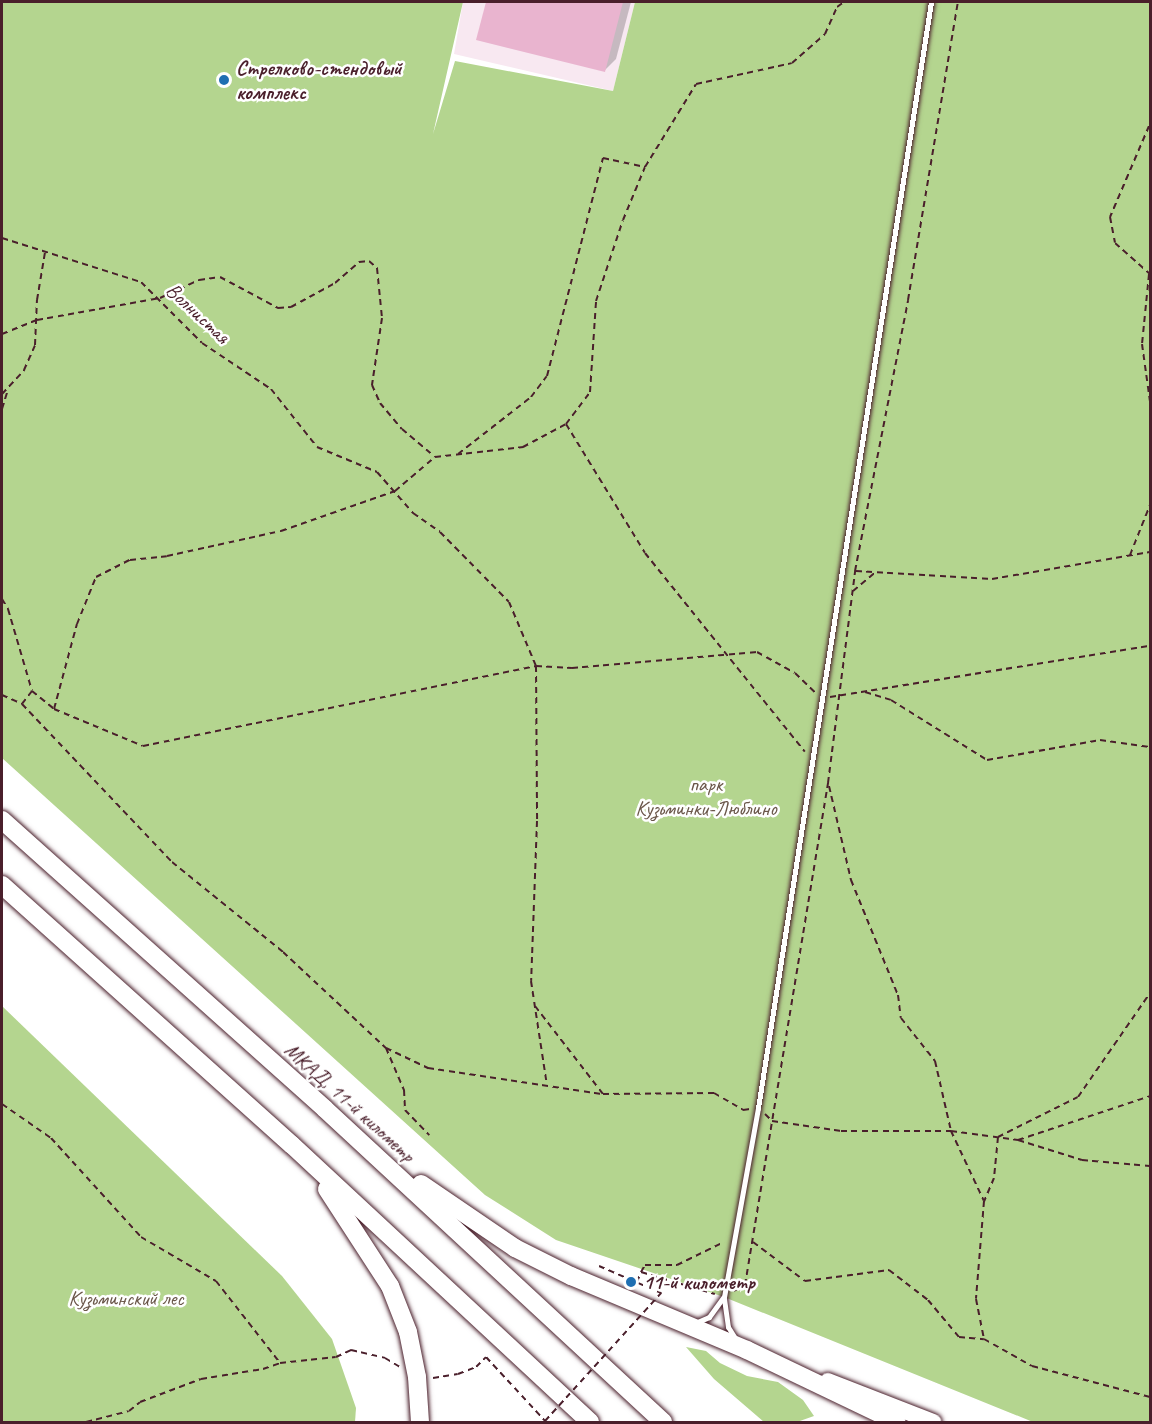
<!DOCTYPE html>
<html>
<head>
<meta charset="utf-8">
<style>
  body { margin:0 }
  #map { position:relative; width:1152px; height:1424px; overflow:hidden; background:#fff; font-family:Caveat,sans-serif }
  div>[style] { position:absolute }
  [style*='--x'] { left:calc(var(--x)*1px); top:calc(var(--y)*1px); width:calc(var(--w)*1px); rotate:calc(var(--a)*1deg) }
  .built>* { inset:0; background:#f8e8f1 }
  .green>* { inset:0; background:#b4d58f }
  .shadow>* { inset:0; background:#0003 }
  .building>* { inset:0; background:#e9b4cf }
  .path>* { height:2px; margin-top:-1px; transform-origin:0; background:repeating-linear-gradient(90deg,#4a1f2b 0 6px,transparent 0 10.5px) }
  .roads { filter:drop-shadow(0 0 2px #4a1f2b) drop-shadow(0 0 2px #4a1f2b) }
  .lane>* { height:5px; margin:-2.5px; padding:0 2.5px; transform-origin:2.5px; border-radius:2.5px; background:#fff }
  .primary>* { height:16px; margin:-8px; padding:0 8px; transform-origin:8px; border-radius:8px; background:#fff }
  .highway>* { height:18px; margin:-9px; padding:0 9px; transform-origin:9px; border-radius:9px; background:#fff }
  .path-bridge>* { height:2px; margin-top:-1px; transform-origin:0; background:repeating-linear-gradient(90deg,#4a1f2b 0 6px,transparent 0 10.5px) }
  .dots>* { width:16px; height:16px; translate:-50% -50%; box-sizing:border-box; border:3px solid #fff; border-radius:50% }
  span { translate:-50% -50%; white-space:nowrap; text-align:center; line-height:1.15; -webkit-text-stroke:5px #fff; paint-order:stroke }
  .poi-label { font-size:21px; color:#4a1f2b; font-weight:700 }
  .left { translate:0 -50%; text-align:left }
  .street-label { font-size:21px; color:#4a1f2b }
  .park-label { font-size:21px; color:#6a5649 }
  .frame { position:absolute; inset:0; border:3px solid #4a1f2b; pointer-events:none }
</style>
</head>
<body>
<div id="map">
  <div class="built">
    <div style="clip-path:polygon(463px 2px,635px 2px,613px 91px,454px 54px)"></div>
  </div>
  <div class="green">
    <div style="clip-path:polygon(2px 2px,463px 2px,433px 134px,455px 61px,613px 91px,635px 2px,1150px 2px,1150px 1422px,1033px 1422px,724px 1297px,556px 1240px,485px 1195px,2px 758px)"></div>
    <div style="clip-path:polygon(2px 1006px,282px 1276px,332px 1339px,356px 1408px,355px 1422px,2px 1422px)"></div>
    <div style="clip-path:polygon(686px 1347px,706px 1351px,720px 1363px,747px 1376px,778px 1382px,803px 1400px,814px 1416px,797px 1422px,764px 1422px,714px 1379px)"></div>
  </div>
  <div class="shadow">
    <div style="clip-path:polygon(487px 2px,631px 2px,616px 59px,605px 70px,478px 39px)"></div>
  </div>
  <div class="building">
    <div style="clip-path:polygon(486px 2px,623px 2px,605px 72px,476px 40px)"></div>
  </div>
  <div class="path">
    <div style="--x:1149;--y:126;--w:99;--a:113.2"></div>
    <div style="--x:1110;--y:217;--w:26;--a:79"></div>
    <div style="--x:1115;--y:243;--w:47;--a:41.5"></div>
    <div style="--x:2;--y:238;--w:146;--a:17.6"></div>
    <div style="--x:141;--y:282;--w:86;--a:45"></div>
    <div style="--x:202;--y:343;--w:83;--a:33.7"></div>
    <div style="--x:271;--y:389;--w:74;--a:51.6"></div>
    <div style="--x:317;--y:447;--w:65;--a:22.6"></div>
    <div style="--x:377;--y:472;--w:55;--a:48.7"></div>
    <div style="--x:413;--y:513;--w:33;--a:35"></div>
    <div style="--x:440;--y:532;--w:98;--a:45.4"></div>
    <div style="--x:509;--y:602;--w:69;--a:67.1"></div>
    <div style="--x:536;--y:666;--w:155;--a:89.6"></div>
    <div style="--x:537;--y:821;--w:160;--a:92.1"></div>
    <div style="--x:531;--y:981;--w:105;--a:81.3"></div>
    <div style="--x:1149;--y:274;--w:70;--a:95.7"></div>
    <div style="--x:1142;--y:344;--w:59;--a:82.1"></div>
    <div style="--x:2;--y:334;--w:38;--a:-22"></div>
    <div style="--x:37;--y:320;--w:125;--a:-10.1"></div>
    <div style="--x:160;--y:298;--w:43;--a:-24.8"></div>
    <div style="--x:199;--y:280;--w:21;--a:-8"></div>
    <div style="--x:220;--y:277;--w:66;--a:28.1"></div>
    <div style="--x:278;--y:308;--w:13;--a:-4"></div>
    <div style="--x:291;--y:307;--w:50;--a:-28.6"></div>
    <div style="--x:335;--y:283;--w:32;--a:-41"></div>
    <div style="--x:359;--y:262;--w:10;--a:-6"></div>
    <div style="--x:369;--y:261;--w:11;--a:41"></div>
    <div style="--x:377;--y:268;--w:50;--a:84.3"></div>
    <div style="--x:382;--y:318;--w:68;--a:98.5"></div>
    <div style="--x:372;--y:385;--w:20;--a:66"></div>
    <div style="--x:380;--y:403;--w:34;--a:50"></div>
    <div style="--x:402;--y:429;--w:43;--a:40.3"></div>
    <div style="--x:2;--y:394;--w:33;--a:-47"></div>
    <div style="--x:24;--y:370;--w:27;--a:-66"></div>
    <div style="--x:35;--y:345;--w:45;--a:-87.5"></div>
    <div style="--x:37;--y:300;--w:49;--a:-80.5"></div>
    <div style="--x:2;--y:409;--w:17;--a:-73"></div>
    <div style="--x:566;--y:424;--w:151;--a:58.5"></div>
    <div style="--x:645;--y:553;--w:255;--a:51.2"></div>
    <div style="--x:458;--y:454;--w:93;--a:-38"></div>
    <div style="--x:531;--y:397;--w:26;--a:-53"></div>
    <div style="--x:547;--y:376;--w:225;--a:-75.6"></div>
    <div style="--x:603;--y:158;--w:43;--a:12.1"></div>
    <div style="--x:1130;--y:555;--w:54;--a:-68.2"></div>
    <div style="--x:856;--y:571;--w:136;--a:3.4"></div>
    <div style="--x:992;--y:579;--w:160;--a:-9.7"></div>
    <div style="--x:853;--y:591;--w:30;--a:-40"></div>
    <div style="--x:2;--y:599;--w:12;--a:59"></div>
    <div style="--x:8;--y:609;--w:85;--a:73.7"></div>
    <div style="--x:32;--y:691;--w:16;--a:128"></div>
    <div style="--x:32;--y:691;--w:28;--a:39"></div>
    <div style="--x:54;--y:709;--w:96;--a:22.6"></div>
    <div style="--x:143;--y:746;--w:401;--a:-11.5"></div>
    <div style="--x:536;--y:666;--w:36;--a:3"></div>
    <div style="--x:572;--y:668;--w:186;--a:-4.9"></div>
    <div style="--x:757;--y:652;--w:43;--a:28.9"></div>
    <div style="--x:795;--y:673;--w:28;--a:44"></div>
    <div style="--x:865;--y:692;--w:27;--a:17"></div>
    <div style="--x:891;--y:700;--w:113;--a:32"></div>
    <div style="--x:987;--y:760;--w:115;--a:-10"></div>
    <div style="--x:1100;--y:740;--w:50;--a:8"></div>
    <div style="--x:2;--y:695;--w:22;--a:24"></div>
    <div style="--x:22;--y:704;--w:218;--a:46.5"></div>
    <div style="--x:172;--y:862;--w:143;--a:39"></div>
    <div style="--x:283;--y:952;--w:141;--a:43"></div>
    <div style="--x:386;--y:1048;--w:47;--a:25.5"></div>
    <div style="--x:428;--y:1068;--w:177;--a:8.5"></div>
    <div style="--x:603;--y:1094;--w:111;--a:-0.5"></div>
    <div style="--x:714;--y:1093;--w:34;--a:30"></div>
    <div style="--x:743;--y:1110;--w:7;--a:-8"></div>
    <div style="--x:830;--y:697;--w:324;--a:-9.1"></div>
    <div style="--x:54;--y:709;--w:88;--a:-74.9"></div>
    <div style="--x:77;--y:624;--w:51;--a:-68"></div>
    <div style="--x:96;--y:577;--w:38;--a:-27"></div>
    <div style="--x:130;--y:560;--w:37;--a:-6"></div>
    <div style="--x:167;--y:556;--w:117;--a:-12.4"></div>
    <div style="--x:281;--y:531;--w:121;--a:-19.3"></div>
    <div style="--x:395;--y:491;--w:52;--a:-40.4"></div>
    <div style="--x:435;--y:457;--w:89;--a:-6.5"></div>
    <div style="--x:523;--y:447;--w:49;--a:-28.1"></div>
    <div style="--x:566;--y:424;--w:40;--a:-53"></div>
    <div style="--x:590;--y:392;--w:91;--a:-86.2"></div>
    <div style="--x:596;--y:301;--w:85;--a:-71.6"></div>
    <div style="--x:623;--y:220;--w:57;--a:-67.5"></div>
    <div style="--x:645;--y:167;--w:97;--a:-58.4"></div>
    <div style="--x:696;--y:84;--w:98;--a:-12.3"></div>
    <div style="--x:792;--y:63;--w:44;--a:-41.3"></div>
    <div style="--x:825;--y:34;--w:30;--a:-66"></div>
    <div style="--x:837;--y:7;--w:9;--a:-36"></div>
    <div style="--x:829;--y:786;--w:97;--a:76.8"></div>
    <div style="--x:851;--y:880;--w:124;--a:67.8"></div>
    <div style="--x:898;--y:995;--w:23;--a:83"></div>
    <div style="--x:901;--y:1018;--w:55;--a:51.7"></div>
    <div style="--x:935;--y:1061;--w:72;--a:77.1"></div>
    <div style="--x:951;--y:1131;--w:77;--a:64.8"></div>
    <div style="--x:535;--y:1006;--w:111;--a:52.3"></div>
    <div style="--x:386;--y:1048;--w:46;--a:66.8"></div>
    <div style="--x:404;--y:1090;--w:20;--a:87"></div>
    <div style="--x:405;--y:1110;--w:35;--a:46"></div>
    <div style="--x:2;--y:1104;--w:60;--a:34.8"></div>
    <div style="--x:51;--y:1138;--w:134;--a:47.7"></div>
    <div style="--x:141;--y:1237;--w:87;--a:30.4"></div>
    <div style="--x:216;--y:1281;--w:104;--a:52"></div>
    <div style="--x:765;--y:1114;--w:10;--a:45"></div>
    <div style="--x:772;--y:1121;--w:70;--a:8.2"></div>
    <div style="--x:841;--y:1131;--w:110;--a:0"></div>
    <div style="--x:951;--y:1131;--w:68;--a:7.7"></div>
    <div style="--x:1018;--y:1140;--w:139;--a:-18.4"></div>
    <div style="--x:998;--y:1137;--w:41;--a:95.6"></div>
    <div style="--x:994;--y:1178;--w:25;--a:113"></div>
    <div style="--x:984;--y:1201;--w:98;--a:94.7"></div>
    <div style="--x:976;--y:1299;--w:41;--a:78.7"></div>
    <div style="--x:984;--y:1339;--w:55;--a:29.4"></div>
    <div style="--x:1032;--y:1366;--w:122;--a:14.7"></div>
    <div style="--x:998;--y:1137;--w:89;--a:-26.6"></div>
    <div style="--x:1078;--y:1097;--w:126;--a:-55.3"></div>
    <div style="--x:1018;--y:1140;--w:67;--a:17.4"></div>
    <div style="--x:1082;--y:1160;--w:68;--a:5"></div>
    <div style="--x:753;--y:1242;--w:65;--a:36.9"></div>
    <div style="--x:805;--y:1281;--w:85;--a:-7.5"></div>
    <div style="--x:889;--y:1270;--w:49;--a:37.6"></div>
    <div style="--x:928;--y:1300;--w:48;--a:50"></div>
    <div style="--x:959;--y:1337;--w:25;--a:5"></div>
    <div style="--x:599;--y:1266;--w:68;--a:23.5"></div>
    <div style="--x:641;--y:1272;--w:8;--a:-60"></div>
    <div style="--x:645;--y:1265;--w:32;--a:0"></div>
    <div style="--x:677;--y:1265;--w:52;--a:-26.1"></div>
    <div style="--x:637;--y:1282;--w:11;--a:-68"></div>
    <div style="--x:641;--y:1272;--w:77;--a:16.6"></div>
    <div style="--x:734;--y:1291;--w:13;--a:-29"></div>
    <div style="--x:745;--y:1285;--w:509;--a:-80.61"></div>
    <div style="--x:828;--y:783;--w:214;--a:-82.7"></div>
    <div style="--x:855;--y:571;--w:276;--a:-78.9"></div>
    <div style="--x:908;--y:300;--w:302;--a:-80.5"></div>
    <div style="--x:433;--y:1378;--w:25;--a:-9"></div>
    <div style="--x:458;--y:1374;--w:19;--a:-21"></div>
    <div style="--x:476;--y:1367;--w:14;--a:-45"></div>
    <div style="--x:486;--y:1357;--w:87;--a:47.3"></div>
    <div style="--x:86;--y:1422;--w:44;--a:-14.3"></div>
    <div style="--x:129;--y:1411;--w:14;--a:-39"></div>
    <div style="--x:140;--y:1402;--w:65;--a:-20.7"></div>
    <div style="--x:201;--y:1379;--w:63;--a:-9.2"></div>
    <div style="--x:263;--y:1369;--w:18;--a:-19"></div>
    <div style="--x:280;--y:1363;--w:56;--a:-6.1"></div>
    <div style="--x:336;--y:1357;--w:17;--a:-25"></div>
    <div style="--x:351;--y:1350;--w:35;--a:13"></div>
    <div style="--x:385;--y:1358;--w:17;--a:31"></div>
  </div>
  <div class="roads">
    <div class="lane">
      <div style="--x:695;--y:1323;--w:15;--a:-23"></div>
      <div style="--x:709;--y:1317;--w:24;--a:-54"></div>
      <div style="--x:735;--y:1338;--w:13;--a:-122"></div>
      <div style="--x:728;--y:1327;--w:30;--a:-98"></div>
      <div style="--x:724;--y:1297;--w:192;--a:-79.8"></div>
      <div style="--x:758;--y:1108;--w:1119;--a:-81.11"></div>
    </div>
    <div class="primary">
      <div style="--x:828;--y:1381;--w:113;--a:21.3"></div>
    </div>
    <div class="highway">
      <div style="--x:2;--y:820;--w:433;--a:41.8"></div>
      <div style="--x:325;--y:1109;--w:461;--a:42.8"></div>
      <div style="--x:2;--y:885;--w:389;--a:41.9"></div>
      <div style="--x:292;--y:1145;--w:407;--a:42.9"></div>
      <div style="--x:421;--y:1184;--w:114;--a:34.2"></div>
      <div style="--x:515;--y:1248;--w:63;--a:26.6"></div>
      <div style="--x:571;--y:1276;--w:191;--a:22.8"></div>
      <div style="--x:747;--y:1350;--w:166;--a:25.6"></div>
      <div style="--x:327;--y:1189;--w:116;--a:57"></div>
      <div style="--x:390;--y:1286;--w:49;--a:68.6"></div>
      <div style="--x:408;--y:1332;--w:46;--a:78.7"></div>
      <div style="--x:417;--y:1377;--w:45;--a:86.2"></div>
    </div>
  </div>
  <div class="path-bridge">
    <div style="--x:545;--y:1421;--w:173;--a:-47.8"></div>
  </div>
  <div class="dots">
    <div style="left:224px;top:80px;background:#1f6fb2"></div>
    <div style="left:631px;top:1282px;background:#1f6fb2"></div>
  </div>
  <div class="poi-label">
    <span class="left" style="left:236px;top:80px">Стрелково-стендовый<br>комплекс</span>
    <span class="left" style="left:643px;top:1282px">11-й километр</span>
  </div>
  <div class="street-label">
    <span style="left:198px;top:313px;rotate:43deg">Волнистая</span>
    <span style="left:350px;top:1102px;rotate:42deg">МКАД, 11-й километр</span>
  </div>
  <div class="park-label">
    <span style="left:706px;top:796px">парк<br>Кузьминки-Люблино</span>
    <span style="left:126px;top:1298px">Кузьминский лес</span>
  </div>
  <div class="frame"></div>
</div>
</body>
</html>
